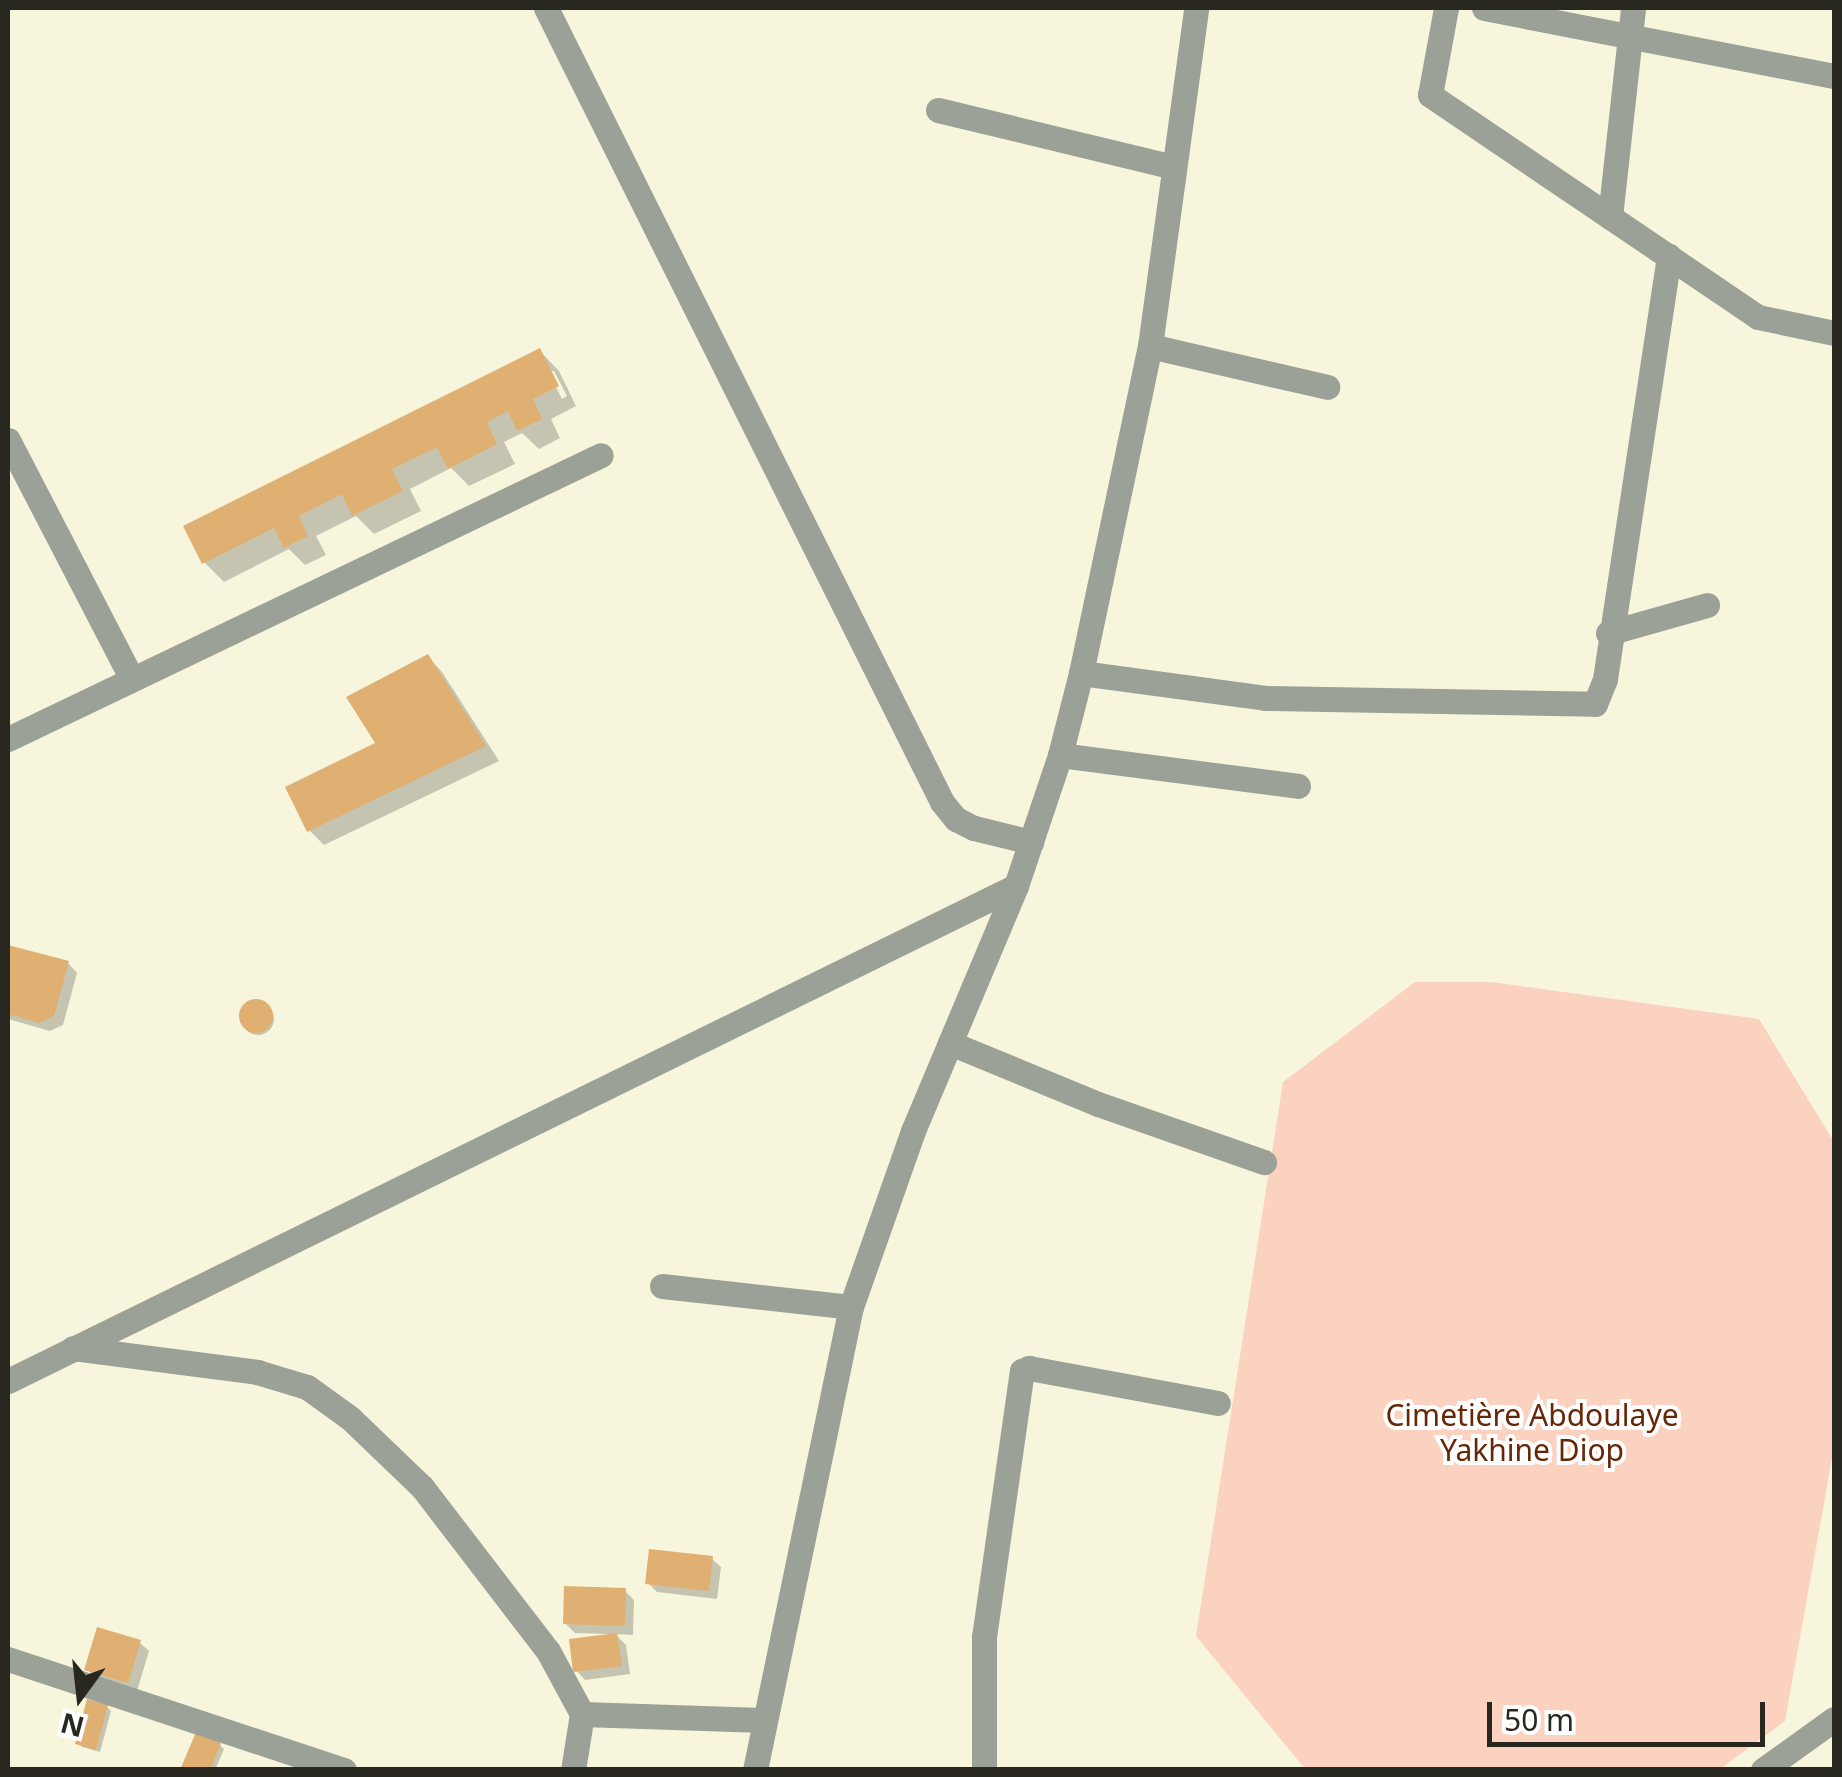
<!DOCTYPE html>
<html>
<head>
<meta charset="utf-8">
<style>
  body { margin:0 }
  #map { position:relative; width:1842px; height:1777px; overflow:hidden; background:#f7f6dd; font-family:"Noto Sans",sans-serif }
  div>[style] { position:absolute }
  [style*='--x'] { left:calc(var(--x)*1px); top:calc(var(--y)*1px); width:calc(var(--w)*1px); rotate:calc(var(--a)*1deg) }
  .green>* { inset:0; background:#fbd1c0 }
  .shadow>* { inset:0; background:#0003 }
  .round { border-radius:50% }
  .building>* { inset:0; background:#dfb071 }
  .minor>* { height:25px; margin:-12.5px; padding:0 12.5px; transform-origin:12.5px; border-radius:12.5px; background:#9ca198 }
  span { translate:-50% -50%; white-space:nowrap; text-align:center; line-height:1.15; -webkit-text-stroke:8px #fff; paint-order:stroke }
  .park-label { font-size:30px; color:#672605 }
  .frame { position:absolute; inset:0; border:10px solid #292820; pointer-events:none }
  .north { position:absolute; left:30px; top:1647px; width:100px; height:100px; -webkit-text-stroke:8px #fff; paint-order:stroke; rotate:195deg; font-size:28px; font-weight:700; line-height:40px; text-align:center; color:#292820 }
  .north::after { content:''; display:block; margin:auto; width:35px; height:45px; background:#292820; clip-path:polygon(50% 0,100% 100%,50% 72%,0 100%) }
  .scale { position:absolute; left:1487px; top:1702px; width:278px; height:45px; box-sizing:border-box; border:5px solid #292820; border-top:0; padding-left:12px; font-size:30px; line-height:35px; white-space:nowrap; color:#292820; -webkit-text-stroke:8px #fff; paint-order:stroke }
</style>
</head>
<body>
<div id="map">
  <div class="green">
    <div style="clip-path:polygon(1415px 982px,1491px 982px,1759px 1019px,1834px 1142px,1834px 1447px,1785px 1721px,1720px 1769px,1305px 1769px,1196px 1636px,1283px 1082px)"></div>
  </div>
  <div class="shadow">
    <div style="clip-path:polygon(evenodd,540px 351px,559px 371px,576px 406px,551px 419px,560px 438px,539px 449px,522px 433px,504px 442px,515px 464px,469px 486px,451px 468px,410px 489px,421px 511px,374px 534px,356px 516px,316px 536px,326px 555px,305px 565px,289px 549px,224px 582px,204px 562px,540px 351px,548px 371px,554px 371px,567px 396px,562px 399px,548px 371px)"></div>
    <div style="clip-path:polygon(428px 657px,442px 672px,499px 761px,324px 845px,309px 830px,379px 744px)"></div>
    <div style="clip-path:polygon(8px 947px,68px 963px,77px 973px,63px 1025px,50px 1031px,8px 1019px)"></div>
    <div class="round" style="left:242px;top:1003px;width:32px;height:32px"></div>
    <div style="clip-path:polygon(711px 1558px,721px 1567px,717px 1599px,657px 1592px,648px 1583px)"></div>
    <div style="clip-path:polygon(625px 1591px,634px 1600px,633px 1635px,615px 1634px,626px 1645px,630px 1674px,585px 1680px,576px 1670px,608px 1634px,575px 1633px,565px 1623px)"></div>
    <div style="clip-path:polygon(139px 1642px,149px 1651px,137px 1691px,96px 1679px,87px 1669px)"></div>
    <div style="clip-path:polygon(107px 1707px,111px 1711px,100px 1752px,82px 1747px,78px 1743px)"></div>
    <div style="clip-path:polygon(220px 1745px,224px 1749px,215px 1770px,182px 1770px)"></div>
  </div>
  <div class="building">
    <div style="clip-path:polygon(540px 348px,559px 386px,533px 399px,542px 419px,517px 431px,508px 411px,487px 422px,497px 444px,448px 469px,437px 447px,392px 469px,403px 491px,352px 516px,342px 494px,299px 516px,308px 536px,284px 548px,274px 528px,202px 564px,183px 526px)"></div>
    <div style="clip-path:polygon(428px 654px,486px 746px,307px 832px,285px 787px,375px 743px,346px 697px)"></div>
    <div style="clip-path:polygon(8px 945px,69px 961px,54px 1016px,39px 1023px,8px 1014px)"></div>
    <div class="round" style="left:239px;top:999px;width:34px;height:34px"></div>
    <div style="clip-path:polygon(649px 1549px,713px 1556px,709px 1591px,645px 1584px)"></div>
    <div style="clip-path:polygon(564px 1586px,626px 1588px,625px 1626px,563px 1624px)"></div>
    <div style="clip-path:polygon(97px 1627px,141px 1640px,128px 1683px,84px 1670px)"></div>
    <div style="clip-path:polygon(617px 1633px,622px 1666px,573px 1672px,569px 1639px)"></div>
    <div style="clip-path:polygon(87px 1699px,108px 1705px,96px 1750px,75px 1744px)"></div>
    <div style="clip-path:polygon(196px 1732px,221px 1743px,210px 1770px,180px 1770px)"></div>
  </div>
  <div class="minor">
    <div style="--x:546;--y:8;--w:887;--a:63.49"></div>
    <div style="--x:942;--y:802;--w:22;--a:51"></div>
    <div style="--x:956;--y:819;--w:20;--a:27"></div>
    <div style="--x:974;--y:828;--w:59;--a:13.8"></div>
    <div style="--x:1446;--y:8;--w:88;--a:100.4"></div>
    <div style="--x:1430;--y:95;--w:396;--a:34.1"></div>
    <div style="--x:1758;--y:317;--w:78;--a:11.9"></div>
    <div style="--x:1484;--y:8;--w:357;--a:11"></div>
    <div style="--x:938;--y:110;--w:242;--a:13.6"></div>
    <div style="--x:1610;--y:217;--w:210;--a:-83.7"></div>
    <div style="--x:1150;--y:346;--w:182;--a:13"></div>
    <div style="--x:8;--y:440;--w:269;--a:62.6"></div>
    <div style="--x:1608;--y:633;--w:103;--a:-15.8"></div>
    <div style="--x:1081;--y:673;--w:186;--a:7.7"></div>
    <div style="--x:1265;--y:698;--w:330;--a:1"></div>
    <div style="--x:1595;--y:704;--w:27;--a:-68"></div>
    <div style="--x:1605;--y:679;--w:428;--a:-81.4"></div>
    <div style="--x:8;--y:739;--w:657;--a:-25.59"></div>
    <div style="--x:1060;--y:755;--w:240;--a:7.4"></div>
    <div style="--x:950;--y:1043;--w:160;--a:22.4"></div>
    <div style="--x:1098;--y:1104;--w:176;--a:19.3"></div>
    <div style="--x:662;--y:1286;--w:190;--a:6.3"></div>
    <div style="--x:73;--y:1348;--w:186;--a:7.4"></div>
    <div style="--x:257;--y:1372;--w:52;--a:16.7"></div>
    <div style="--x:307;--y:1387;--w:53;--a:35.8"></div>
    <div style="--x:350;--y:1418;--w:100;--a:43.8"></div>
    <div style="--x:422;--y:1487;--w:207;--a:52.5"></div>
    <div style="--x:548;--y:1651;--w:72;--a:61.6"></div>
    <div style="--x:582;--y:1714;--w:57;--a:99.1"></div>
    <div style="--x:8;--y:1381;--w:1123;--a:-26.15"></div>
    <div style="--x:8;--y:1659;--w:354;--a:18.3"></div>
    <div style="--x:582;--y:1714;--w:181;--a:1.9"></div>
    <div style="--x:755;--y:1770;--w:473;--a:-78.3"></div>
    <div style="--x:851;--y:1307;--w:187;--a:-70.6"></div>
    <div style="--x:913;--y:1131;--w:266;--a:-67.2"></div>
    <div style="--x:1016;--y:886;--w:138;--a:-71.4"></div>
    <div style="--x:1060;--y:755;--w:85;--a:-75.6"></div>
    <div style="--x:1081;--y:673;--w:334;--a:-78.1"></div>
    <div style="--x:1150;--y:346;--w:341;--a:-82.2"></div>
    <div style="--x:984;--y:1770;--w:133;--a:-90"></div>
    <div style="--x:984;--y:1637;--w:269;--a:-81.9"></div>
    <div style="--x:1022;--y:1371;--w:8;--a:-23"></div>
    <div style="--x:1029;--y:1368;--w:192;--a:10.5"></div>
    <div style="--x:1763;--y:1770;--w:87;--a:-35.7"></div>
  </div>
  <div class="park-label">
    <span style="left:1532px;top:1432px">Cimetière Abdoulaye<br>Yakhine Diop</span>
  </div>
  <div class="frame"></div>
  <div class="north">N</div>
  <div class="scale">50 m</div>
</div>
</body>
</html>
